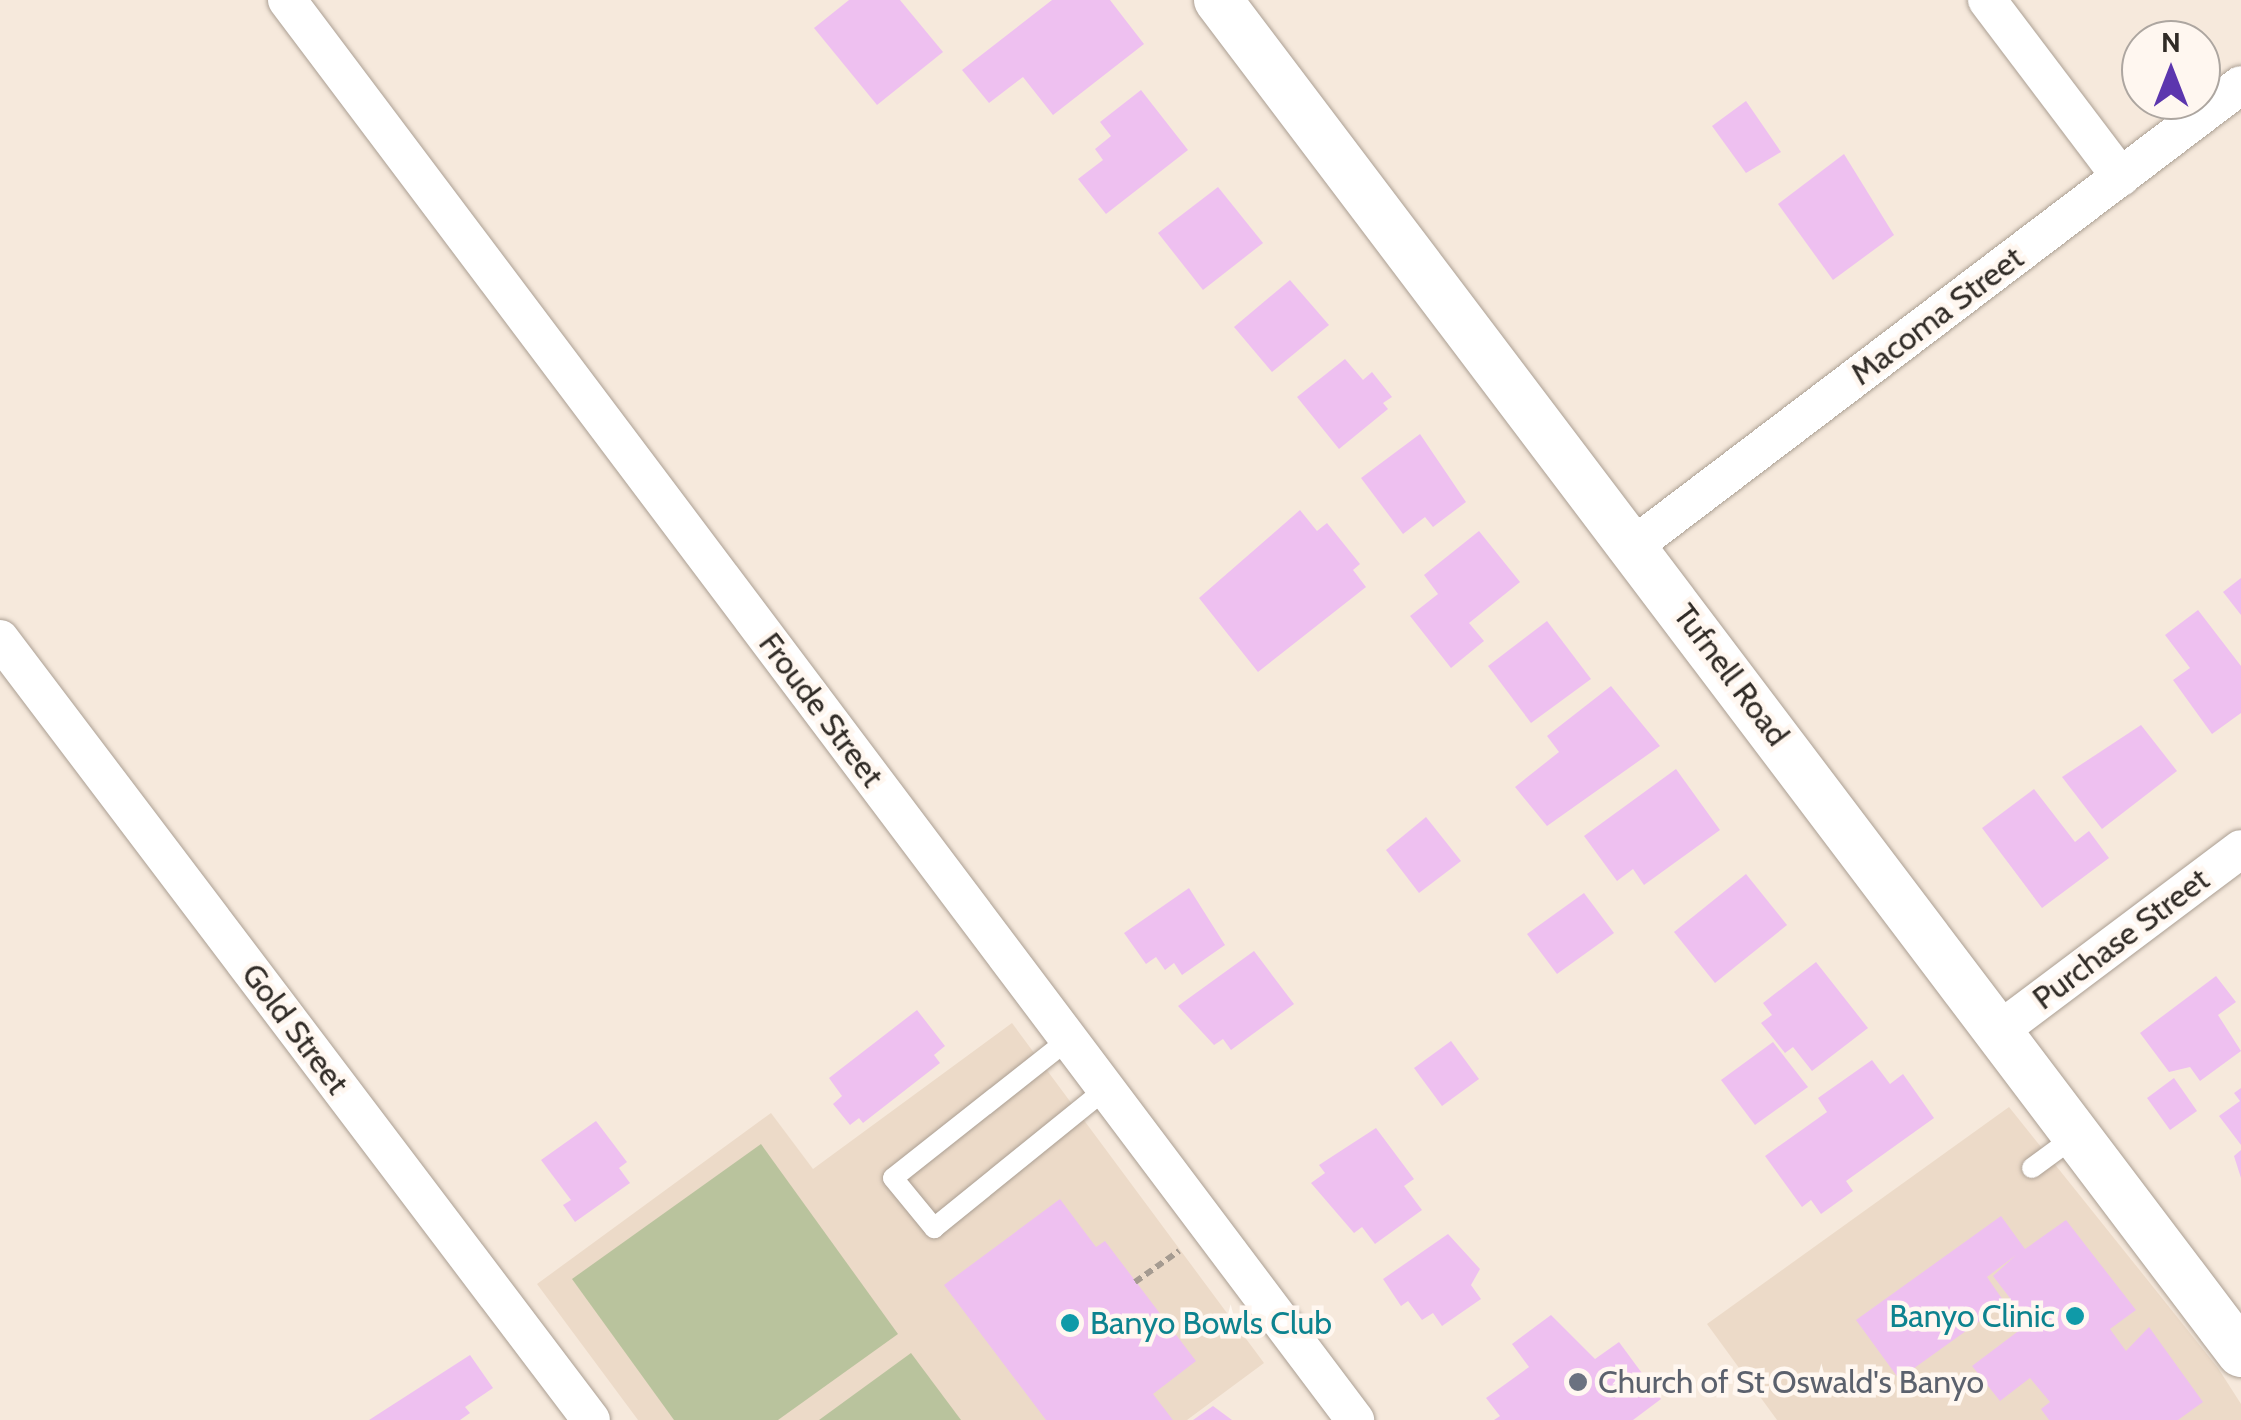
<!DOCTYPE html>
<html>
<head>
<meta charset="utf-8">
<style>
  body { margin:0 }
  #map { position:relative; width:2241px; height:1420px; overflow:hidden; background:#f6e9dc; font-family:Cabin,sans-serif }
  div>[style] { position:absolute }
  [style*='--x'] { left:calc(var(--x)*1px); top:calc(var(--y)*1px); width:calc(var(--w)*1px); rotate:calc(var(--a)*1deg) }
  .built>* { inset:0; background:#ecdac8 }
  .green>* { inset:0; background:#b9c39d }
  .building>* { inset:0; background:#eec0f0 }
  .path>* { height:6px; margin-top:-3px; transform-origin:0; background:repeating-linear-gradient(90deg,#a59b91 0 8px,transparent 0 13px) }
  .roads { filter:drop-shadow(0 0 2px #ab9f93) drop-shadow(0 0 2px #ab9f93) }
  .service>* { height:20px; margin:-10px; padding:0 10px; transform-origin:10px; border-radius:10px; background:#fff }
  .minor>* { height:38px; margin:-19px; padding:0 19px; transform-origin:19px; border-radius:19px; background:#fff }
  .tertiary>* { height:48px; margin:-24px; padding:0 24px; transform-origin:24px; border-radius:24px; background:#fff }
  .dots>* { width:28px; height:28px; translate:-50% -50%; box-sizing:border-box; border:5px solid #fff7f0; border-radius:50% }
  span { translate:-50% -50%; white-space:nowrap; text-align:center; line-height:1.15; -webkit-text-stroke:9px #fff7f0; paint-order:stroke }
  .street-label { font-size:32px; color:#312c27 }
  .culture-label { font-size:32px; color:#0d838f }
  .right { translate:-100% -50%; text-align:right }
  .left { translate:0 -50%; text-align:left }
  .worship-label { font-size:32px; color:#5b616d }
  .north { position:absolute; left:2121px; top:20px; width:100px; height:100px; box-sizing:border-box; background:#fff7f0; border:2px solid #ada6a0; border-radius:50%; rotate:0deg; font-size:28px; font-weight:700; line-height:40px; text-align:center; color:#312c27 }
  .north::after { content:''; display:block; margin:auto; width:35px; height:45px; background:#5c36ae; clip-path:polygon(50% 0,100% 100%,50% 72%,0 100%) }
</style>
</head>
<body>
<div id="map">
  <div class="built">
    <div style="clip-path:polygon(1012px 1023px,1264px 1363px,1187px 1420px,638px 1420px,537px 1284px,771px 1113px,813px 1169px)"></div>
    <div style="clip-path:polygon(2009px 1107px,2218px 1368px,2241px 1404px,2241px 1420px,1777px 1420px,1707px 1324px)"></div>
  </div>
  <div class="green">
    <div style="clip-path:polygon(761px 1144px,898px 1334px,778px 1420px,674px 1420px,572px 1279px)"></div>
    <div style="clip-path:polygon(911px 1353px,961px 1420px,819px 1420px)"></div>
  </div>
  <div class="building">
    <div style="clip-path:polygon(849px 0,900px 0,943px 52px,877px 105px,814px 28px)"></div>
    <div style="clip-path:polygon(1052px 0,1110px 0,1144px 44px,1053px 115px,1023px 77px,989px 103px,962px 70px)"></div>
    <div style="clip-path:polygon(1141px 90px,1188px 150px,1106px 214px,1078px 179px,1103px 160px,1095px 149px,1111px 136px,1100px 122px)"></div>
    <div style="clip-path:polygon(1746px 101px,1781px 152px,1746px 173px,1712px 126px)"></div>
    <div style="clip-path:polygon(1844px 154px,1894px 235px,1833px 280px,1778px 204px)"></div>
    <div style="clip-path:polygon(1218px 187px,1263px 243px,1203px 290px,1158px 233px)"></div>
    <div style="clip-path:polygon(1290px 280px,1329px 325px,1272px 372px,1234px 327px)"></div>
    <div style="clip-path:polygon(1345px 359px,1363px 380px,1372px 372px,1392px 397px,1383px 403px,1388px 409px,1339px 449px,1297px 397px)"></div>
    <div style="clip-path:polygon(1420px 434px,1466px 502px,1433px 527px,1425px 517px,1403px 534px,1361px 478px)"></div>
    <div style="clip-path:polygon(1300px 510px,1317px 531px,1327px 523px,1360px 564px,1353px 570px,1366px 587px,1258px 672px,1199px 598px)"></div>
    <div style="clip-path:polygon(1479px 531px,1520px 582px,1469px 623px,1484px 641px,1451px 668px,1410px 616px,1438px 594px,1424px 575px)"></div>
    <div style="clip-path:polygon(2241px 578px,2241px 615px,2223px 592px)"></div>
    <div style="clip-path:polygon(2198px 610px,2241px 666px,2241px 713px,2212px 734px,2173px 680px,2190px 668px,2165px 635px)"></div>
    <div style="clip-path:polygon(1547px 621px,1591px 679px,1531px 723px,1488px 666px)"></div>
    <div style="clip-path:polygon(1611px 686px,1660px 746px,1547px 826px,1515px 787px,1559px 752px,1547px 736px)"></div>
    <div style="clip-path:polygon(2141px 725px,2177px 771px,2102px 829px,2062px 777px)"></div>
    <div style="clip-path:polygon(1676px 769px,1720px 830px,1644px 885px,1633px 869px,1617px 881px,1584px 836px)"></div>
    <div style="clip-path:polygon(2034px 789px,2075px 842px,2089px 831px,2109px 858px,2042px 908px,1982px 828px)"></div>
    <div style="clip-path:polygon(1426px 817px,1461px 861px,1419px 893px,1386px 850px)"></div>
    <div style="clip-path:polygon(1746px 874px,1787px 925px,1715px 983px,1674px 932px)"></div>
    <div style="clip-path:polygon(1189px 888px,1225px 945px,1182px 975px,1174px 963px,1165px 970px,1156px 957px,1146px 964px,1124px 933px)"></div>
    <div style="clip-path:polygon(1584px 893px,1614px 933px,1557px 974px,1527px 934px)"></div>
    <div style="clip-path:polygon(1254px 951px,1294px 1004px,1231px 1050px,1223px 1039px,1214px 1045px,1178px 1006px)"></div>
    <div style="clip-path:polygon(1816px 962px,1868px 1028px,1812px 1071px,1793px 1047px,1785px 1053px,1761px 1023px,1772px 1015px,1763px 1003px)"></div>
    <div style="clip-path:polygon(2216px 976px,2236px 1002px,2218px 1015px,2241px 1051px,2200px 1081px,2190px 1067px,2169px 1072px,2140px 1033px)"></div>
    <div style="clip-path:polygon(917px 1010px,945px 1046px,934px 1055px,940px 1063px,863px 1123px,859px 1118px,850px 1125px,833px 1104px,842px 1096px,829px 1078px)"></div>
    <div style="clip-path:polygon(1451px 1041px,1479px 1079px,1442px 1106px,1414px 1068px)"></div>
    <div style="clip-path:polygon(1773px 1042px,1808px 1087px,1755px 1125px,1721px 1080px)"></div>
    <div style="clip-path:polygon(1872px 1060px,1890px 1084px,1903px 1074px,1934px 1118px,1846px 1181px,1853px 1191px,1821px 1214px,1811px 1200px,1802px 1207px,1765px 1156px,1827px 1112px,1818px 1098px)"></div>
    <div style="clip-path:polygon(2174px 1078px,2197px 1111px,2170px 1130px,2147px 1098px)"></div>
    <div style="clip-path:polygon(2241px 1088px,2241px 1145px,2219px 1116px,2240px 1101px,2234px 1093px)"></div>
    <div style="clip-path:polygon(596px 1121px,627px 1162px,619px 1168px,630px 1183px,575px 1222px,563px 1205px,571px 1200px,541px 1160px)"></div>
    <div style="clip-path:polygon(1376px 1128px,1414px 1179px,1404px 1186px,1422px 1210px,1375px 1244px,1362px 1227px,1354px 1233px,1311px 1183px,1325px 1173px,1319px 1165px)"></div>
    <div style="clip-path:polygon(2241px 1150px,2241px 1178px,2234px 1156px)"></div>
    <div style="clip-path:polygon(1060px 1199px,1096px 1247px,1105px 1241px,1196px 1361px,1153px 1394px,1173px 1420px,1046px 1420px,944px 1285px)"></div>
    <div style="clip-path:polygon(2001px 1216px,2025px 1249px,2066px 1220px,2136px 1310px,2110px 1329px,2126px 1351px,2149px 1327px,2203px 1402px,2178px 1420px,2049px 1420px,2041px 1409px,2050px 1402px,2030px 1378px,2000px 1401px,1972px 1366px,2029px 1323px,1993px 1276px,2016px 1255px,1987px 1277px,2005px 1303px,1899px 1379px,1856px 1320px)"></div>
    <div style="clip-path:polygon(1448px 1234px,1480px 1269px,1471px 1285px,1481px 1299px,1442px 1326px,1433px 1313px,1422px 1320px,1408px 1301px,1401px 1306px,1383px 1279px)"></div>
    <div style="clip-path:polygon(1551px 1315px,1595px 1359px,1619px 1342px,1661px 1399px,1633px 1420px,1494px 1420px,1500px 1416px,1486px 1398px,1529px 1367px,1512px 1344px)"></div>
    <div style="clip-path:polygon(470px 1355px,493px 1388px,465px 1407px,470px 1413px,460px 1420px,369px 1420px)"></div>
    <div style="clip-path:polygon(1213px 1406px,1232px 1420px,1193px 1420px)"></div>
  </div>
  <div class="path">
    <div style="--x:1135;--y:1282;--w:54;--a:-35.2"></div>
  </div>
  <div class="roads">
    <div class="service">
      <div style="--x:1069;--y:1039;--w:224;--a:141.7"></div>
      <div style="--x:893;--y:1178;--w:65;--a:50.6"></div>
      <div style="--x:934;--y:1228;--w:223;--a:-39"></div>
      <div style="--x:2032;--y:1168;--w:56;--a:-36.3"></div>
    </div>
    <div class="minor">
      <div style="--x:287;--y:0;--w:1777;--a:53.05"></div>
      <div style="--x:1987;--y:0;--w:222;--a:52.9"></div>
      <div style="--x:1632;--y:547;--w:764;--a:-37.18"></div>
      <div style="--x:0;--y:639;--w:979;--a:52.88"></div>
      <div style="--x:2000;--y:1030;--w:301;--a:-36.9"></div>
    </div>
    <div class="tertiary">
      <div style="--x:1218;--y:0;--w:1696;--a:52.91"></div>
    </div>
  </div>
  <div class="dots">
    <div style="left:2075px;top:1316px;background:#0f9aa8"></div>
    <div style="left:1070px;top:1323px;background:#0f9aa8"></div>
    <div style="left:1578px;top:1382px;background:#6b7280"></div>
  </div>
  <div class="street-label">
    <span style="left:1937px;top:316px;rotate:-37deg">Macoma Street</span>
    <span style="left:1731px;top:675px;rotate:53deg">Tufnell Road</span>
    <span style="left:821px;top:710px;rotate:53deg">Froude Street</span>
    <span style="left:2121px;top:939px;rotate:-37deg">Purchase Street</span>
    <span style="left:295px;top:1029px;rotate:53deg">Gold Street</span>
  </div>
  <div class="culture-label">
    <span class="right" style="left:2055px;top:1316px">Banyo Clinic</span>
    <span class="left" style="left:1090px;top:1323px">Banyo Bowls Club</span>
  </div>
  <div class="worship-label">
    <span class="left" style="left:1598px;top:1382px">Church of St Oswald's Banyo</span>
  </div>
  <div class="north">N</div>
</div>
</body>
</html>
